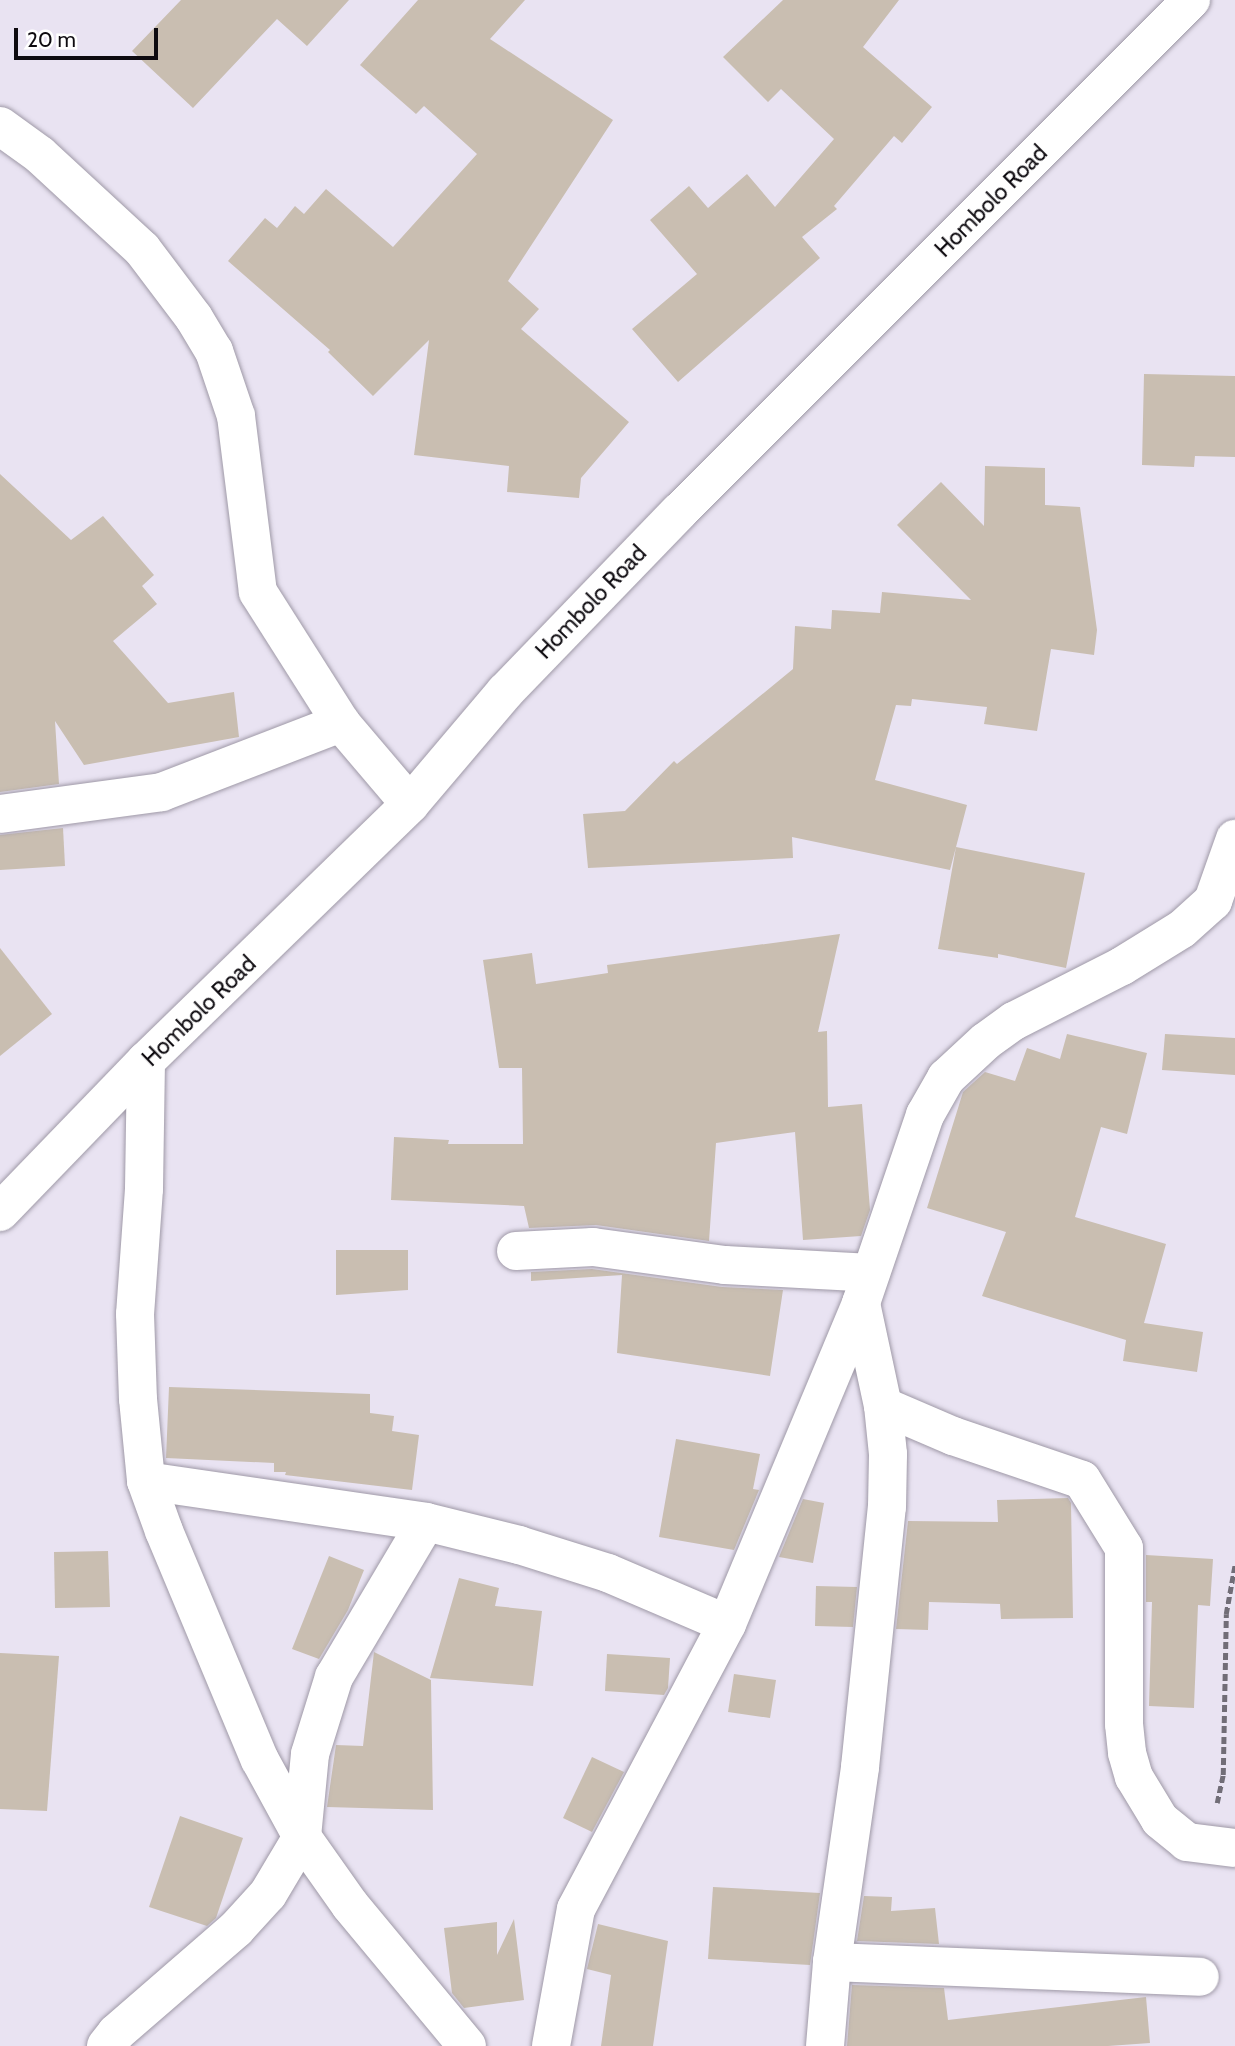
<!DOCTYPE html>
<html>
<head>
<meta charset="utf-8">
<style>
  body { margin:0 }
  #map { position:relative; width:1235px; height:2046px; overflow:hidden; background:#e9e3f2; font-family:Cabin,sans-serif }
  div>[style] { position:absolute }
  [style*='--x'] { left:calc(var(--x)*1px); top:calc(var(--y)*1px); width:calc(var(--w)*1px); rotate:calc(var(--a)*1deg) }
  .building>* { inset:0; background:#c9beb1 }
  .path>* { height:4.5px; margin-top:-2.25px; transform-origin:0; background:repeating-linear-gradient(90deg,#716d77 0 7px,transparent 0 10.5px) }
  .roads { filter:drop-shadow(0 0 2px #9f99a7) drop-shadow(0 0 2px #9f99a7) }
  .street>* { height:38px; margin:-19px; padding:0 19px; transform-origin:19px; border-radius:19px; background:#fff }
  .secondary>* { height:38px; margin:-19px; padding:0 19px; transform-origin:19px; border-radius:19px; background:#fff }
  span { translate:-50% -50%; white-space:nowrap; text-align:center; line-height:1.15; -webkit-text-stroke:7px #fff; paint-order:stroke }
  .street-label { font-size:23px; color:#0e0b10 }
  .scale { position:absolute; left:14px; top:28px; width:144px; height:32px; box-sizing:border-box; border:4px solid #0e0b10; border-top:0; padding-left:9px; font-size:21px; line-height:24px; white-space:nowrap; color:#0e0b10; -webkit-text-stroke:5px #fff; paint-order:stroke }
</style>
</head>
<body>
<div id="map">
  <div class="building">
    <div style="clip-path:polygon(181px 0,349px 0,307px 46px,277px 19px,193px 108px,132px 51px)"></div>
    <div style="clip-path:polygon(418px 0,525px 0,490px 39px,613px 120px,508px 281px,539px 309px,521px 329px,629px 422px,581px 478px,579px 498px,507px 492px,509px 466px,414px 455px,429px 340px,373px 396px,328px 352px,330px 350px,228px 261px,265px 218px,277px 228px,295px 206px,304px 214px,326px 189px,393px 247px,477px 154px,424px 106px,416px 114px,360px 65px)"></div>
    <div style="clip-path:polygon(783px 0,899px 0,863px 47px,932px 107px,902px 143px,894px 136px,834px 206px,837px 209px,802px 237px,820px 258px,678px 382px,632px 329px,697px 274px,650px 220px,689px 186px,708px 208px,747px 174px,775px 207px,834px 139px,781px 89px,768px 102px,723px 57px)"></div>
    <div style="clip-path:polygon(1144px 374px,1235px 376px,1235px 457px,1195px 456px,1194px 467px,1142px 465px)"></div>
    <div style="clip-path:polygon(985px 466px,1045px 468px,1045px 505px,1080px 507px,1097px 630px,1094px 655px,1051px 649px,1037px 731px,984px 724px,987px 707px,912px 699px,911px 706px,896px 705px,875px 780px,967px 805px,956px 847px,1085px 873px,1066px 968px,998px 954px,998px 958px,938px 949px,956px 847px,950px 870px,792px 837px,793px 858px,588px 868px,583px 814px,625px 811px,674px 761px,677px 764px,793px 669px,795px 626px,831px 629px,832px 610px,880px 613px,882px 592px,971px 600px,897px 525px,941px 482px,984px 526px)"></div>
    <div style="clip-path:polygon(0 474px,71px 540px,103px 516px,154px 575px,142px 586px,157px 604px,113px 641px,168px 703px,234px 692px,239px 737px,84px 765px,55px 721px,59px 784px,0 792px)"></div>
    <div style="clip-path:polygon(63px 828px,65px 866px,0 870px,0 835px)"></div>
    <div style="clip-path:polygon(840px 934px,818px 1032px,827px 1031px,828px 1107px,862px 1104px,870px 1210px,861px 1236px,803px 1240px,795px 1132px,716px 1143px,709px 1241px,596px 1225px,529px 1228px,524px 1206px,391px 1200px,394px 1137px,449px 1140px,448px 1144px,523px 1144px,522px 1068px,499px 1068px,483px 960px,532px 953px,536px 984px,608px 973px,607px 965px)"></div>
    <div style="clip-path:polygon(0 948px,52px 1014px,0 1056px)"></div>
    <div style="clip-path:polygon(1067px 1034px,1147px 1053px,1127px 1134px,1101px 1127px,1075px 1217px,1166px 1244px,1144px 1323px,1203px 1332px,1197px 1372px,1123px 1361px,1126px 1340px,982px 1296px,1006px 1232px,927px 1208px,963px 1092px,985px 1072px,1015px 1081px,1027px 1048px,1060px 1059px)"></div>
    <div style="clip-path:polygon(1165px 1034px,1235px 1038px,1235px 1075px,1162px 1070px)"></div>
    <div style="clip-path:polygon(336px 1250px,408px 1250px,408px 1290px,336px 1295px)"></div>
    <div style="clip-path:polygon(592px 1269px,722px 1287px,783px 1290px,770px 1376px,617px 1353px,622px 1275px,531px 1281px,531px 1272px)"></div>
    <div style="clip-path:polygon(169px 1387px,370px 1394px,370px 1413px,394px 1416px,392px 1431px,419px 1435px,412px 1490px,285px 1475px,286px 1472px,274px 1472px,274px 1463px,166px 1458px)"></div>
    <div style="clip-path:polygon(676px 1439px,760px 1454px,753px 1489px,759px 1490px,734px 1550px,659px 1537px)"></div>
    <div style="clip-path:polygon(1068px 1498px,1071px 1503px,1073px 1618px,1001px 1619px,1000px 1604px,929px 1602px,928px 1630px,896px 1629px,908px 1521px,998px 1522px,997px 1500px)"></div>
    <div style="clip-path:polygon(803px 1499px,824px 1503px,813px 1563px,779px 1557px)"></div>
    <div style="clip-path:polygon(108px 1551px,110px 1607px,55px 1608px,54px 1552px)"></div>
    <div style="clip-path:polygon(1146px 1555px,1213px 1559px,1210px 1606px,1198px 1605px,1194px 1708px,1149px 1706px,1152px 1602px,1146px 1602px)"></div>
    <div style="clip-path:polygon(329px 1556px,364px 1570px,348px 1610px,319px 1659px,292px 1649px)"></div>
    <div style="clip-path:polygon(459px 1578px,499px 1588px,495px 1606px,542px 1611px,533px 1686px,430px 1678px)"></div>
    <div style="clip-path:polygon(816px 1586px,857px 1587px,853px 1627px,815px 1626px)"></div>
    <div style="clip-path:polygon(374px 1652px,431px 1680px,433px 1810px,327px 1807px,336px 1745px,363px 1746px)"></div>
    <div style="clip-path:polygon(0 1653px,59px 1656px,47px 1811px,0 1809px)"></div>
    <div style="clip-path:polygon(607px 1654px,670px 1658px,668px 1688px,664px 1695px,605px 1691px)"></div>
    <div style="clip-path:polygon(734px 1674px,776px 1680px,770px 1718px,728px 1712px)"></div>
    <div style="clip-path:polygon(592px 1757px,624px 1772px,592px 1832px,563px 1818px)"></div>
    <div style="clip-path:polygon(180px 1816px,243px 1838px,216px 1918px,207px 1926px,149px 1907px)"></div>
    <div style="clip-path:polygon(713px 1887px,820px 1893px,810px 1965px,708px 1959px)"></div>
    <div style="clip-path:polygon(864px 1896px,892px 1897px,891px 1911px,935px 1908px,939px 1944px,857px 1941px)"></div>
    <div style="clip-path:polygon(514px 1919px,524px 2000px,464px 2008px,452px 1993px,444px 1928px,497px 1922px,497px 1955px)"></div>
    <div style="clip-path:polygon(598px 1924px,668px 1941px,653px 2046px,601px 2046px,611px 1975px,587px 1969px)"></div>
    <div style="clip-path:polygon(852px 1985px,944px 1988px,948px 2020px,1146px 1997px,1150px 2043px,1108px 2046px,847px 2046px)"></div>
  </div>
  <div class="path">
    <div style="--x:1217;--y:1803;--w:29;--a:-78"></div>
    <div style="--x:1223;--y:1775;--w:161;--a:-88.9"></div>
    <div style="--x:1226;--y:1614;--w:51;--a:-79.8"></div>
  </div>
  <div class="roads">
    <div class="street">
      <div style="--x:0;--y:126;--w:49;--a:35.9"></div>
      <div style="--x:40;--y:155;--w:139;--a:42.7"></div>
      <div style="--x:142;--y:249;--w:86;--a:53"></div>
      <div style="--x:194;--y:318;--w:39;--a:59"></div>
      <div style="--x:214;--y:351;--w:69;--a:71.3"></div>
      <div style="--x:236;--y:416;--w:177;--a:82.9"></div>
      <div style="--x:258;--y:592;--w:155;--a:57.6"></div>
      <div style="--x:341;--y:723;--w:106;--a:49.6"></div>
      <div style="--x:0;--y:814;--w:163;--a:-7.7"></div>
      <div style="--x:162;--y:792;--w:192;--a:-21.1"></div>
      <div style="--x:146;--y:1061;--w:128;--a:90.9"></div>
      <div style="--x:144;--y:1189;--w:125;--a:94.1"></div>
      <div style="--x:135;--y:1314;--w:85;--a:88"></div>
      <div style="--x:138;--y:1399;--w:82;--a:84.4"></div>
      <div style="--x:146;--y:1481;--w:53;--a:70.2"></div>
      <div style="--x:164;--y:1531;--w:248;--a:67.3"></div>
      <div style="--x:260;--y:1760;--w:88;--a:61.4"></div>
      <div style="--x:302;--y:1837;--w:83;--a:54.8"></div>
      <div style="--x:350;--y:1905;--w:183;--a:50.3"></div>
      <div style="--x:516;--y:1251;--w:77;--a:-3"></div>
      <div style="--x:593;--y:1247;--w:133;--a:7.8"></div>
      <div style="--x:725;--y:1265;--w:146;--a:3.1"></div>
      <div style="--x:883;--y:1406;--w:76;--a:23.2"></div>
      <div style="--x:953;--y:1436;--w:136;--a:18.8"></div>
      <div style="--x:1082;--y:1480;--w:80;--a:58.3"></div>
      <div style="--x:1124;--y:1548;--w:176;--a:90"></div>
      <div style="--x:1124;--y:1724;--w:29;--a:84"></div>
      <div style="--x:1127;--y:1753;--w:25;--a:74"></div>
      <div style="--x:1134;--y:1777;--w:50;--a:58.8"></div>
      <div style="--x:1160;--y:1820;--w:35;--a:39"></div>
      <div style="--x:1187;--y:1842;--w:48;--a:7.1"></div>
      <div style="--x:146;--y:1481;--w:283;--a:8.3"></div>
      <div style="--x:426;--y:1522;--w:96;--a:13.9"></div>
      <div style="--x:519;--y:1545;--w:93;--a:17.5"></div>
      <div style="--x:608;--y:1573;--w:129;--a:23.2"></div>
      <div style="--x:832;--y:1962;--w:368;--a:2.3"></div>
      <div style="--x:106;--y:2046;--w:16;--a:-52"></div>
      <div style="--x:116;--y:2033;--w:159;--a:-40.9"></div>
      <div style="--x:236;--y:1929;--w:47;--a:-47.6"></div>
      <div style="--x:268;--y:1894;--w:66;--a:-59.2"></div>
      <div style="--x:302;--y:1837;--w:83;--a:-84.5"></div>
      <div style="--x:310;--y:1754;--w:81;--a:-72.7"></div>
      <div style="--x:334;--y:1677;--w:180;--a:-59.3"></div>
      <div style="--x:551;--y:2046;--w:139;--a:-79.7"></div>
      <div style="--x:576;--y:1909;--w:323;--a:-62.1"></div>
      <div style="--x:727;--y:1624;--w:348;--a:-67.3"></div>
      <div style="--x:861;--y:1303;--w:199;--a:-71.2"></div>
      <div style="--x:925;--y:1115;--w:43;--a:-60.4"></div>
      <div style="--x:946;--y:1078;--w:54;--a:-42.8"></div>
      <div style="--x:986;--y:1041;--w:34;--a:-36"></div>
      <div style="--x:1014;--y:1021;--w:121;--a:-27"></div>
      <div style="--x:1122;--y:966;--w:70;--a:-31.7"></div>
      <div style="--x:1182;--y:929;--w:42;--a:-42.1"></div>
      <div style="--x:1213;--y:901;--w:66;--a:-70.5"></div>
      <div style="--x:825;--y:2046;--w:84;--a:-85.2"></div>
      <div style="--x:832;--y:1962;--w:197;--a:-81.8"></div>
      <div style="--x:860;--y:1767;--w:261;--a:-84.1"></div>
      <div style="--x:887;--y:1507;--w:53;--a:-88.9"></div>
      <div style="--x:888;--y:1454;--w:48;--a:-95.9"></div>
      <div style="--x:883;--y:1406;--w:105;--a:-102.1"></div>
    </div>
    <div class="secondary">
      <div style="--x:0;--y:1212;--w:210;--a:-46"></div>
      <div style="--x:146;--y:1061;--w:368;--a:-44.2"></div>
      <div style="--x:410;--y:804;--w:147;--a:-49.7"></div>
      <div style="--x:505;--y:692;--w:250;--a:-46"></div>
      <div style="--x:679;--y:512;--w:724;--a:-45"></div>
    </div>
  </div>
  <div class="street-label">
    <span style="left:991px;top:201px;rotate:-45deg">Hombolo Road</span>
    <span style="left:591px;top:602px;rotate:-46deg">Hombolo Road</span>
    <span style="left:199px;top:1011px;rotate:-44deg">Hombolo Road</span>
  </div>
  <div class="scale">20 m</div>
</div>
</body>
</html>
